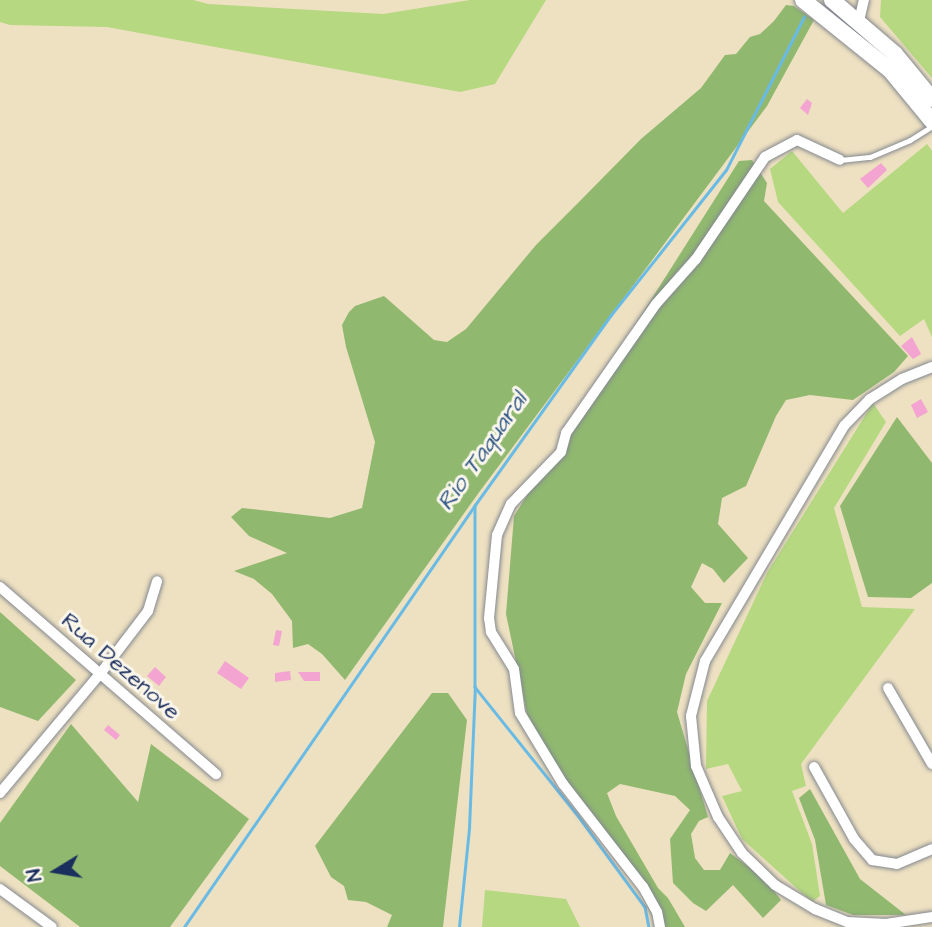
<!DOCTYPE html>
<html>
<head>
<meta charset="utf-8">
<style>
  body { margin:0 }
  #map { position:relative; width:932px; height:927px; overflow:hidden; background:#eee1c1; font-family:"Architects Daughter",sans-serif }
  div>[style] { position:absolute }
  [style*='--x'] { left:calc(var(--x)*1px); top:calc(var(--y)*1px); width:calc(var(--w)*1px); rotate:calc(var(--a)*1deg) }
  .green>* { inset:0; background:#b5d881 }
  .forest>* { inset:0; background:#90b86f }
  .stream>* { height:2.5px; margin:-1.25px; padding:0 1.25px; transform-origin:1.25px; border-radius:1.25px; background:#69bbe5 }
  .building>* { inset:0; background:#f3a4d0 }
  .roads { filter:drop-shadow(0 0 2px #848890) drop-shadow(0 0 2px #848890) }
  .service>* { height:5px; margin:-2.5px; padding:0 2.5px; transform-origin:2.5px; border-radius:2.5px; background:#fff }
  .minor>* { height:10px; margin:-5px; padding:0 5px; transform-origin:5px; border-radius:5px; background:#fff }
  .primary>* { height:16px; margin:-8px; padding:0 8px; transform-origin:8px; border-radius:8px; background:#fff }
  span { translate:-50% -50%; white-space:nowrap; text-align:center; line-height:1.15; -webkit-text-stroke:6px #fbf7ec; paint-order:stroke }
  .street-label { font-size:23px; color:#1b2f5e }
  .water-label { font-size:24px; color:#325986; font-style:italic }
  .north { position:absolute; left:21px; top:836px; width:70px; height:70px; -webkit-text-stroke:5px #fbf7ec; paint-order:stroke; rotate:259deg; font-size:19px; font-weight:700; line-height:28px; text-align:center; color:#1b2f5e }
  .north::after { content:''; display:block; margin:auto; width:24px; height:32px; background:#1b2f5e; clip-path:polygon(50% 0,100% 100%,50% 72%,0 100%) }
</style>
</head>
<body>
<div id="map">
  <div class="green">
    <div style="clip-path:polygon(0 0,193px 0,208px 4px,383px 14px,470px 0,546px 0,495px 84px,460px 92px,107px 27px,10px 25px,0 22px)"></div>
    <div style="clip-path:polygon(881px 0,932px 0,932px 78px,880px 17px)"></div>
    <div style="clip-path:polygon(927px 144px,932px 151px,932px 337px,924px 319px,900px 336px,778px 202px,770px 169px,792px 151px,843px 213px)"></div>
    <div style="clip-path:polygon(873px 403px,886px 422px,834px 508px,862px 607px,915px 609px,801px 764px,806px 786px,792px 791px,812px 844px,820px 896px,812px 902px,742px 839px,722px 796px,742px 791px,728px 764px,706px 769px,707px 701px,767px 573px)"></div>
    <div style="clip-path:polygon(485px 890px,566px 899px,580px 927px,482px 927px)"></div>
  </div>
  <div class="forest">
    <div style="clip-path:polygon(786px 5px,794px 6px,814px 20px,767px 106px,480px 491px,345px 680px,322px 654px,308px 644px,293px 648px,292px 621px,272px 594px,254px 579px,234px 571px,287px 553px,249px 536px,231px 517px,242px 508px,330px 518px,362px 508px,375px 442px,346px 347px,342px 325px,349px 312px,355px 306px,384px 296px,434px 340px,447px 342px,466px 329px,536px 245px,577px 204px,641px 139px,701px 88px,725px 55px,736px 54px,750px 37px,760px 34px,774px 21px)"></div>
    <div style="clip-path:polygon(752px 160px,767px 183px,764px 201px,908px 356px,894px 372px,853px 400px,810px 395px,786px 400px,776px 416px,746px 486px,722px 498px,718px 524px,748px 558px,724px 583px,713px 569px,702px 563px,691px 587px,705px 603px,722px 603px,686px 674px,677px 712px,708px 817px,699px 821px,691px 834px,695px 858px,704px 870px,720px 870px,730px 853px,764px 878px,781px 900px,763px 918px,733px 885px,706px 911px,693px 903px,673px 883px,670px 839px,690px 810px,675px 796px,620px 784px,607px 793px,616px 816px,658px 888px,668px 898px,685px 927px,658px 927px,639px 890px,563px 784px,527px 714px,506px 614px,514px 516px,739px 161px)"></div>
    <div style="clip-path:polygon(897px 417px,932px 463px,932px 583px,911px 598px,868px 597px,840px 506px)"></div>
    <div style="clip-path:polygon(0 612px,76px 680px,38px 721px,0 707px)"></div>
    <div style="clip-path:polygon(432px 693px,448px 693px,467px 720px,443px 927px,387px 927px,392px 915px,366px 902px,348px 900px,344px 886px,331px 877px,315px 846px)"></div>
    <div style="clip-path:polygon(71px 724px,138px 802px,151px 744px,249px 819px,170px 927px,80px 927px,0 866px,0 823px)"></div>
    <div style="clip-path:polygon(810px 789px,860px 879px,906px 915px,853px 915px,826px 905px,815px 840px,799px 798px)"></div>
  </div>
  <div class="stream">
    <div style="--x:475;--y:506;--w:181;--a:90"></div>
    <div style="--x:475;--y:687;--w:161;--a:51.3"></div>
    <div style="--x:576;--y:813;--w:117;--a:53.7"></div>
    <div style="--x:645;--y:907;--w:20;--a:79"></div>
    <div style="--x:184;--y:927;--w:513;--a:-55.41"></div>
    <div style="--x:475;--y:505;--w:234;--a:-54.4"></div>
    <div style="--x:611;--y:315;--w:185;--a:-51.6"></div>
    <div style="--x:726;--y:170;--w:172;--a:-63"></div>
    <div style="--x:459;--y:927;--w:100;--a:-84.2"></div>
    <div style="--x:469;--y:828;--w:141;--a:-87.6"></div>
  </div>
  <div class="building">
    <div style="clip-path:polygon(807px 99px,812px 103px,808px 115px,800px 108px)"></div>
    <div style="clip-path:polygon(881px 163px,887px 170px,868px 188px,860px 179px)"></div>
    <div style="clip-path:polygon(912px 337px,921px 354px,913px 359px,901px 346px)"></div>
    <div style="clip-path:polygon(921px 399px,928px 412px,917px 418px,911px 405px)"></div>
    <div style="clip-path:polygon(276px 630px,282px 631px,279px 646px,273px 645px)"></div>
    <div style="clip-path:polygon(225px 661px,249px 678px,241px 689px,217px 673px)"></div>
    <div style="clip-path:polygon(155px 667px,166px 677px,159px 686px,147px 676px)"></div>
    <div style="clip-path:polygon(290px 671px,291px 680px,275px 682px,275px 673px)"></div>
    <div style="clip-path:polygon(298px 672px,320px 672px,320px 681px,304px 681px)"></div>
    <div style="clip-path:polygon(108px 725px,120px 735px,116px 740px,104px 730px)"></div>
  </div>
  <div class="roads">
    <div class="service">
      <div style="--x:840;--y:160;--w:30;--a:-6"></div>
      <div style="--x:870;--y:157;--w:43;--a:-23"></div>
      <div style="--x:910;--y:140;--w:26;--a:-32"></div>
    </div>
    <div class="minor">
      <div style="--x:859;--y:21;--w:22;--a:-77"></div>
      <div style="--x:932;--y:367;--w:32;--a:158"></div>
      <div style="--x:902;--y:379;--w:38;--a:148"></div>
      <div style="--x:870;--y:399;--w:37;--a:134"></div>
      <div style="--x:844;--y:426;--w:273;--a:120.6"></div>
      <div style="--x:705;--y:661;--w:57;--a:104.3"></div>
      <div style="--x:691;--y:716;--w:50;--a:84.3"></div>
      <div style="--x:696;--y:766;--w:56;--a:66.7"></div>
      <div style="--x:718;--y:817;--w:43;--a:56.3"></div>
      <div style="--x:742;--y:853;--w:46;--a:44.1"></div>
      <div style="--x:775;--y:885;--w:47;--a:31"></div>
      <div style="--x:815;--y:909;--w:35;--a:22"></div>
      <div style="--x:847;--y:922;--w:39;--a:3"></div>
      <div style="--x:886;--y:924;--w:47;--a:-8.7"></div>
      <div style="--x:0;--y:587;--w:286;--a:40.9"></div>
      <div style="--x:888;--y:688;--w:88;--a:59.9"></div>
      <div style="--x:814;--y:767;--w:82;--a:60.9"></div>
      <div style="--x:854;--y:839;--w:28;--a:49"></div>
      <div style="--x:872;--y:860;--w:25;--a:9"></div>
      <div style="--x:897;--y:864;--w:38;--a:-23"></div>
      <div style="--x:0;--y:793;--w:155;--a:-50"></div>
      <div style="--x:100;--y:674;--w:79;--a:-52.7"></div>
      <div style="--x:148;--y:611;--w:31;--a:-73"></div>
      <div style="--x:0;--y:889;--w:64;--a:36.2"></div>
      <div style="--x:660;--y:927;--w:15;--a:-101"></div>
      <div style="--x:657;--y:912;--w:29;--a:-119"></div>
      <div style="--x:643;--y:887;--w:130;--a:-127.8"></div>
      <div style="--x:563;--y:784;--w:83;--a:-121.2"></div>
      <div style="--x:520;--y:713;--w:44;--a:-97.8"></div>
      <div style="--x:514;--y:669;--w:44;--a:-121.9"></div>
      <div style="--x:491;--y:632;--w:14;--a:-98"></div>
      <div style="--x:489;--y:618;--w:83;--a:-84.5"></div>
      <div style="--x:497;--y:535;--w:34;--a:-66"></div>
      <div style="--x:511;--y:504;--w:72;--a:-46.1"></div>
      <div style="--x:561;--y:452;--w:20;--a:-75"></div>
      <div style="--x:566;--y:433;--w:157;--a:-55.1"></div>
      <div style="--x:656;--y:304;--w:60;--a:-48.4"></div>
      <div style="--x:696;--y:259;--w:123;--a:-55.9"></div>
      <div style="--x:765;--y:157;--w:36;--a:-28"></div>
      <div style="--x:797;--y:140;--w:47;--a:24.9"></div>
    </div>
    <div class="primary">
      <div style="--x:803;--y:0;--w:112;--a:38.8"></div>
      <div style="--x:890;--y:70;--w:66;--a:50.5"></div>
      <div style="--x:832;--y:0;--w:83;--a:40.6"></div>
      <div style="--x:895;--y:54;--w:58;--a:50.6"></div>
    </div>
  </div>
  <div class="street-label">
    <span style="left:121px;top:666px;rotate:41deg">Rua Dezenove</span>
  </div>
  <div class="water-label">
    <span style="left:483px;top:452px;rotate:-55deg">Rio Taquaral</span>
  </div>
  <div class="north">N</div>
</div>
</body>
</html>
